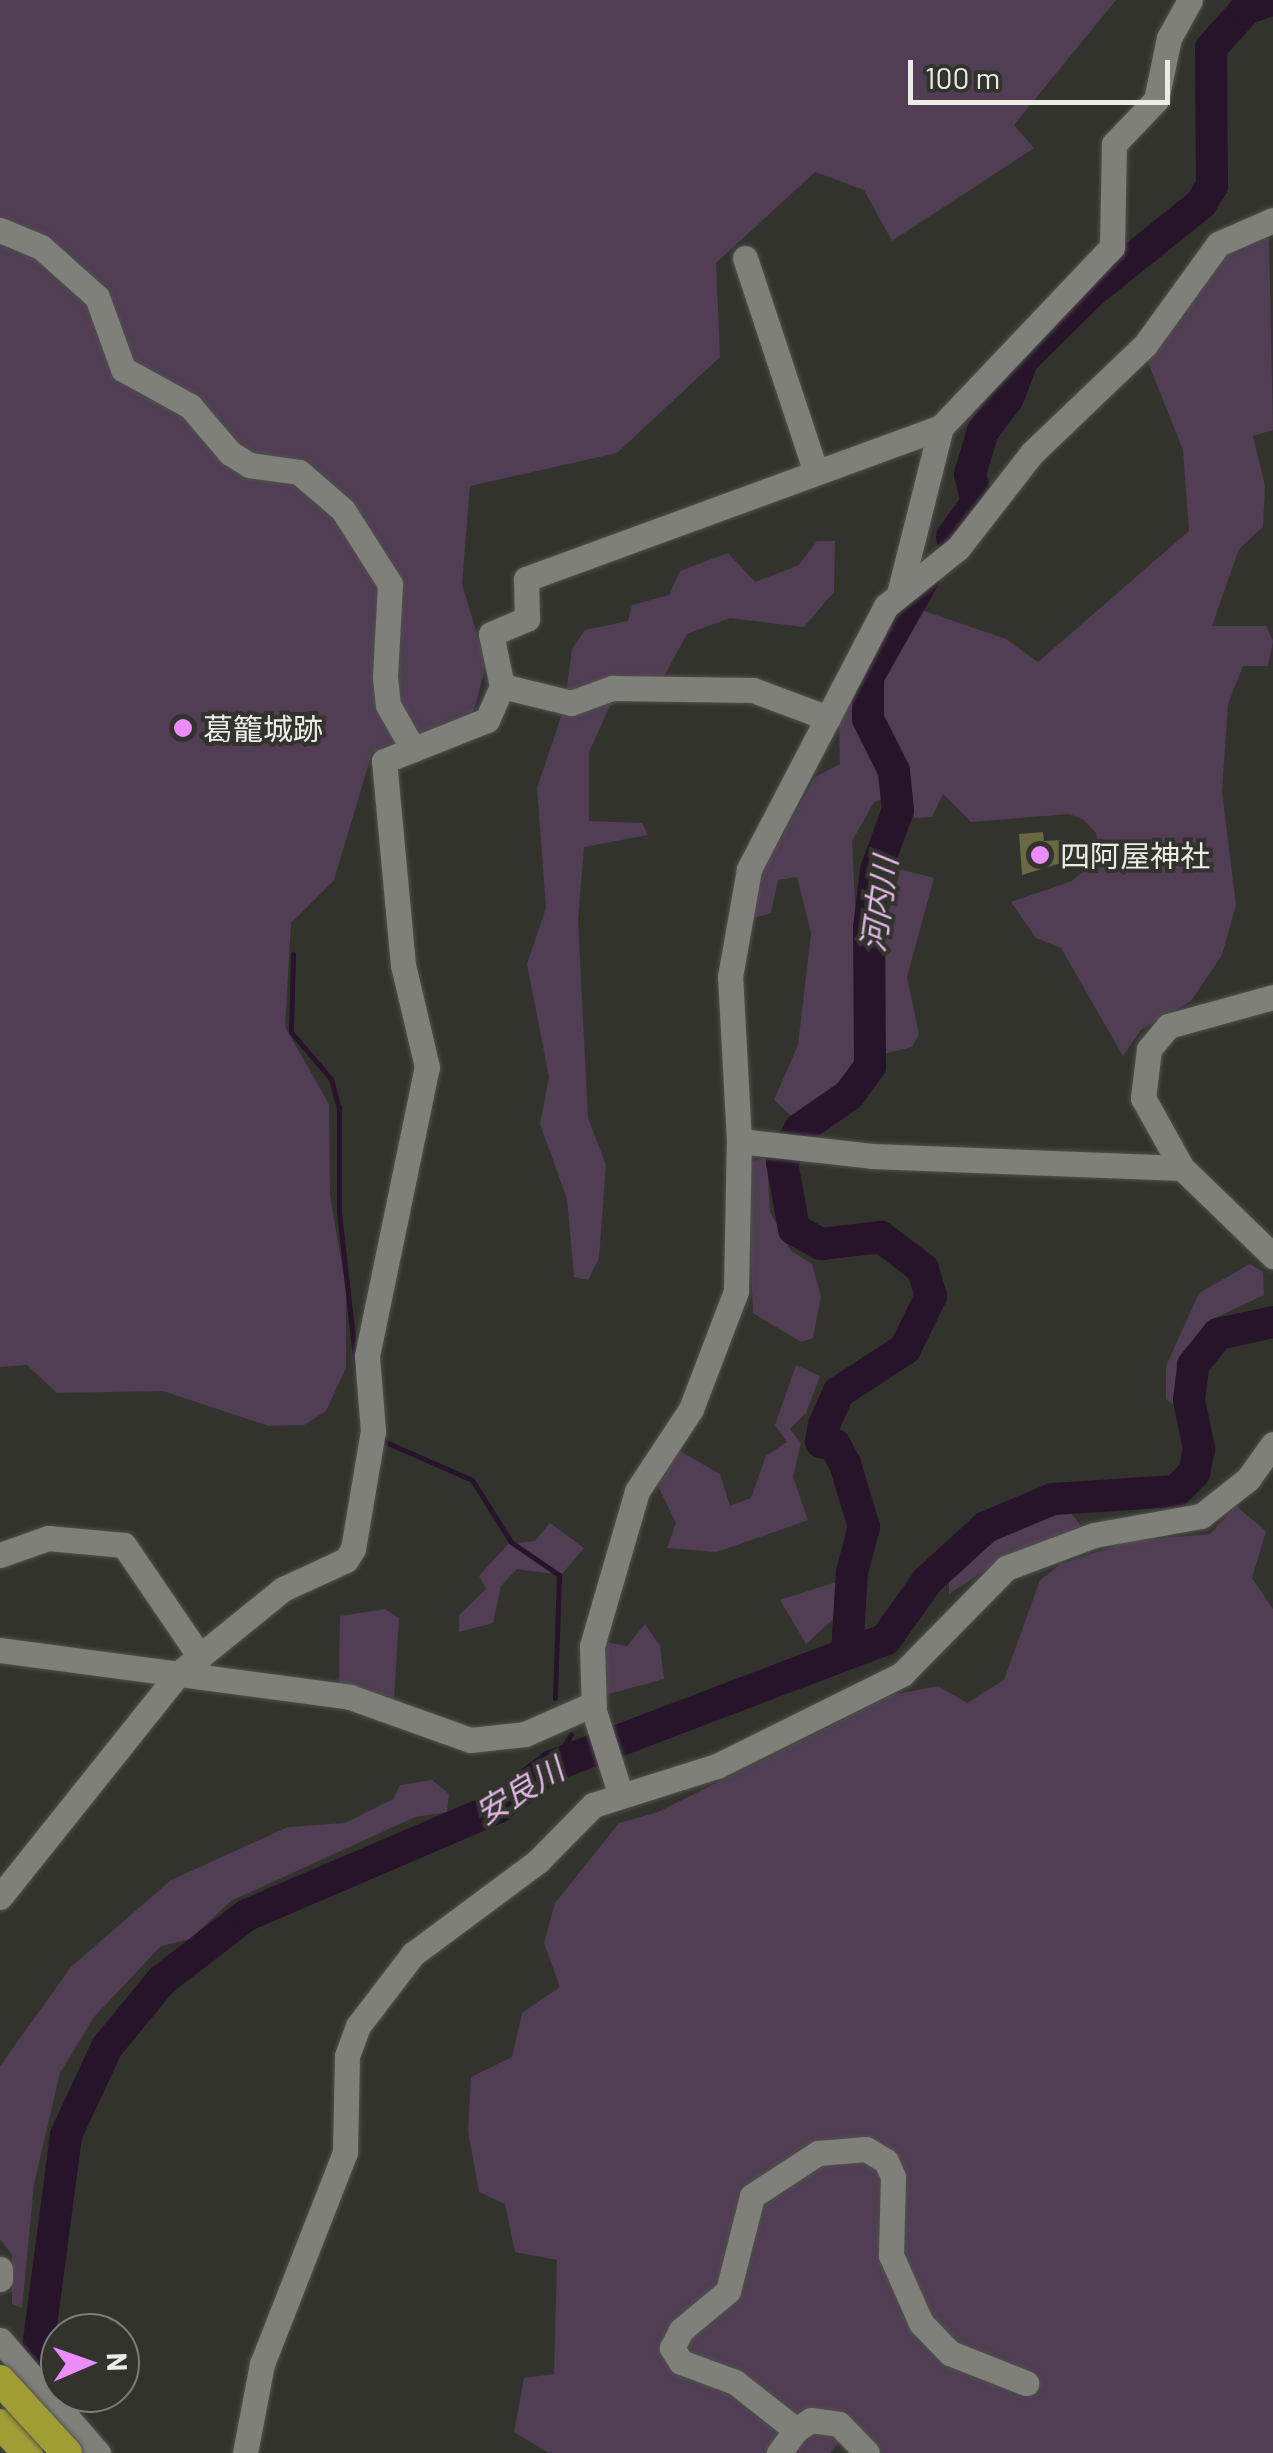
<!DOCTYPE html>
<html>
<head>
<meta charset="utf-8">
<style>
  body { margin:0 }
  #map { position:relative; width:1273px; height:2453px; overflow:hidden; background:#33332e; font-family:Barlow,"Noto Sans JP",sans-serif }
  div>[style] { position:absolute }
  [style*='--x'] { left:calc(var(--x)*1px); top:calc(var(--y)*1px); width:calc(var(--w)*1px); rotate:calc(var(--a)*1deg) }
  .green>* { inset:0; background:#513d54 }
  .stream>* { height:5px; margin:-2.5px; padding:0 2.5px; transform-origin:2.5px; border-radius:2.5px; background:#27132a }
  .river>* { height:32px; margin:-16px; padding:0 16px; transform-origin:16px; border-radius:16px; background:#27132a }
  .building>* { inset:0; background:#686843 }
  .roads { filter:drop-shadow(0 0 2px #50504d) drop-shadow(0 0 2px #50504d) }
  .minor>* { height:25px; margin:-12.5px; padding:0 12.5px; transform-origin:12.5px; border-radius:12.5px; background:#80807a }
  .highway>* { height:30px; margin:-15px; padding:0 15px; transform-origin:15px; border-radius:15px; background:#a09d34 }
  .bridges { filter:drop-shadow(0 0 2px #50504d) drop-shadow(0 0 2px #50504d) }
  .highway-bridge>* { height:30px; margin:-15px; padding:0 15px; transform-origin:15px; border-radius:15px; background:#a09d34 }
  .dots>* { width:28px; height:28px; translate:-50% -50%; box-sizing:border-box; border:5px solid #33332e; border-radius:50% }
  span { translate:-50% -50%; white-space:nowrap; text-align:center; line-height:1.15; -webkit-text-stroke:8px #33332e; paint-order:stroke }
  .poi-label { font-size:30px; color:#ebebe8 }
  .left { translate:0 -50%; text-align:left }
  .water-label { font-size:32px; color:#e3b7e8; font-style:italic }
  .north { position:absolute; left:40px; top:2313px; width:100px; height:100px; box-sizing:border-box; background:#33332e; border:2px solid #7d7d78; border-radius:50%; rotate:88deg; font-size:28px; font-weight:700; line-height:40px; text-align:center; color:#ebebe8 }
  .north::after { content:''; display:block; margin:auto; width:35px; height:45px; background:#ec8cfa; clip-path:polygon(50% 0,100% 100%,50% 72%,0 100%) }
  .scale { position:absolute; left:908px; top:60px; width:262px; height:45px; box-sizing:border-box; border:5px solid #ebebe8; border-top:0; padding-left:12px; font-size:30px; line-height:35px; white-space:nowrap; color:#ebebe8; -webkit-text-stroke:8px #33332e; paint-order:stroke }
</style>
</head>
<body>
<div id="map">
  <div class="green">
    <div style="clip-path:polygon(0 0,1116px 0,1014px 125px,1034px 148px,892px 241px,864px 190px,815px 172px,716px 263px,720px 357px,617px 453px,470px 486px,462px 584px,486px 664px,473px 715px,372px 753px,334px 880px,291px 923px,285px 1027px,329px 1104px,330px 1196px,346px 1288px,346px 1368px,326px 1411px,304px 1425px,269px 1426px,163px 1391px,57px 1393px,27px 1365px,0 1367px)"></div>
    <div style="clip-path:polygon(1269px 238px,1273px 430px,1253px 436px,1265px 486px,1263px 527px,1239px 549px,1212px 626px,1266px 626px,1273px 641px,1268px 666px,1243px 666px,1228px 704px,1222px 792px,1236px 905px,1222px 955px,1191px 1001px,1141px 1030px,1123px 1056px,1061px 948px,1036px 938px,1011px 902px,1072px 881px,1099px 857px,1096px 833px,1084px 820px,1069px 814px,971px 822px,943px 794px,932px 817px,915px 818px,900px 793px,874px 802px,852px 841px,856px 925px,885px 925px,900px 869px,934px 878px,907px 977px,919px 1034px,912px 1047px,879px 1055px,849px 1075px,798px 1122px,774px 1100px,798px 1045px,811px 933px,797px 877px,778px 880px,771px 913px,751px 919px,751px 892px,815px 777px,840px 764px,839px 721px,891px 614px,921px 610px,1006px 639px,1038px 662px,1189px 531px,1183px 450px,1147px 360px,1237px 241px)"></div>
    <div style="clip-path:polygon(817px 541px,835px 541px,834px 592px,804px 627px,730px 618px,687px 634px,662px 680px,610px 706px,589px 752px,589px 821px,642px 823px,648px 835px,584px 847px,578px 920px,588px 1118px,606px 1165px,599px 1258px,588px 1280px,574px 1277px,567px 1199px,540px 1124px,549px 1077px,527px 964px,546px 908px,537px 788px,564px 708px,572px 649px,585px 630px,628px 621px,632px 605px,669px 595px,680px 571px,728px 553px,755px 582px,799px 565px)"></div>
    <div style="clip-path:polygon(767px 1158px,770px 1212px,791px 1251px,812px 1264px,821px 1296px,813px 1338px,801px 1342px,753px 1313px,747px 1162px)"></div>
    <div style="clip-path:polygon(1250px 1264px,1263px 1272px,1264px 1295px,1215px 1318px,1186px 1364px,1178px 1408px,1166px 1399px,1166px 1366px,1199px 1293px)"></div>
    <div style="clip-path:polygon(796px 1365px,820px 1376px,806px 1413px,790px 1429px,801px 1443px,793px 1477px,808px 1520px,717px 1552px,667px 1548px,676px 1523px,658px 1486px,678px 1450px,720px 1474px,730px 1506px,751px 1498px,766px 1456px,787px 1442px,775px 1425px)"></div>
    <div style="clip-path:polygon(1236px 1506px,1266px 1531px,1252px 1578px,1273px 1609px,1273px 2453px,881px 2453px,855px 2423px,830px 2453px,549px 2453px,514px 2432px,524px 2378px,554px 2374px,557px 2260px,515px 2252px,505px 2204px,479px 2192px,468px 2131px,471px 2077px,512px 2057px,522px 2013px,560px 1987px,544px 1943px,555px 1903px,619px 1823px,658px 1812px,892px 1695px,938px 1686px,967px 1703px,1004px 1680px,1040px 1580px,1061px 1564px,1130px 1541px,1210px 1534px)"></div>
    <div style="clip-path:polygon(1068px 1509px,1081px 1526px,1006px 1557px,949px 1594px,949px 1572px,1000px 1528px)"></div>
    <div style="clip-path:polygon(550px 1523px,584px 1548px,561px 1575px,517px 1569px,501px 1586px,493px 1623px,459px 1632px,459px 1615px,486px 1589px,479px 1576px,508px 1544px,535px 1541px)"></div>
    <div style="clip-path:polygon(836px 1582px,840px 1613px,806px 1644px,780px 1600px)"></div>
    <div style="clip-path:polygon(385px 1609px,399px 1618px,394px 1698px,339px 1684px,340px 1616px)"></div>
    <div style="clip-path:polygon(645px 1624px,660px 1646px,664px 1679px,602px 1696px,604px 1642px,627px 1646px)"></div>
    <div style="clip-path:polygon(432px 1780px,449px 1794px,447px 1812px,415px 1817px,231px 1901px,190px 1939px,161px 1946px,94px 2017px,60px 2073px,34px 2184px,22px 2308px,12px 2304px,12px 2255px,0 2239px,0 2066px,71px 1967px,171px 1880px,288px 1827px,345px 1823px,393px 1799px,400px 1785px)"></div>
  </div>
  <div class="stream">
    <div style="--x:293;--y:954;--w:78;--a:91.5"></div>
    <div style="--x:291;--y:1032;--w:62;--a:49.6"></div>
    <div style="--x:331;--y:1079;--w:30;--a:75"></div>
    <div style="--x:339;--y:1108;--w:104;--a:90"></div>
    <div style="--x:339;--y:1212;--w:156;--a:83.7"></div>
    <div style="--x:381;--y:1440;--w:99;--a:23.7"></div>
    <div style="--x:472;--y:1480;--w:73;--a:57.8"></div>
    <div style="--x:511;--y:1542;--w:58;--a:34.5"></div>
    <div style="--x:559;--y:1575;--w:123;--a:91.9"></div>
    <div style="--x:552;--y:1766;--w:37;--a:-59"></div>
  </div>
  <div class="river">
    <div style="--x:952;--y:537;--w:43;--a:-54.5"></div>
    <div style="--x:977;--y:502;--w:29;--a:-104"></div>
    <div style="--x:970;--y:474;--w:45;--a:-73.2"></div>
    <div style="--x:983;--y:431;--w:41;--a:-52.9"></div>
    <div style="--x:1008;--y:398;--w:42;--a:-69"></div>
    <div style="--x:1023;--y:359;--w:95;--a:-44.6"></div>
    <div style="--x:1091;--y:292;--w:141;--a:-38.7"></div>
    <div style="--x:1201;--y:204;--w:21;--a:-59"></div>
    <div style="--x:1212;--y:186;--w:138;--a:-90.4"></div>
    <div style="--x:1211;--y:48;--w:52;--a:-48.1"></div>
    <div style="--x:1246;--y:9;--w:27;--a:-20"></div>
    <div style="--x:847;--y:1653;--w:81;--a:-86.5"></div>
    <div style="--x:852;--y:1572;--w:47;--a:-75.1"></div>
    <div style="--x:864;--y:1527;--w:66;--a:-106.8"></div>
    <div style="--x:845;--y:1464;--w:21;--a:-118"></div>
    <div style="--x:835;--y:1445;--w:14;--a:-168"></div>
    <div style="--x:821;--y:1442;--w:17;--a:-80"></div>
    <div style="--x:824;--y:1425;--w:36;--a:-66"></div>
    <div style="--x:839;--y:1392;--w:79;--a:-33.1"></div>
    <div style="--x:905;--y:1349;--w:59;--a:-63.9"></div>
    <div style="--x:931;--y:1296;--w:28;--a:-107"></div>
    <div style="--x:923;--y:1269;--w:53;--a:-142.7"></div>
    <div style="--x:881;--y:1237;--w:60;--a:173.3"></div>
    <div style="--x:821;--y:1244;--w:31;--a:-151"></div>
    <div style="--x:794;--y:1229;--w:68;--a:-100.2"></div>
    <div style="--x:782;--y:1162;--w:38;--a:-61"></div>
    <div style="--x:800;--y:1129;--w:60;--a:-34.8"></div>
    <div style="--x:849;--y:1095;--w:36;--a:-54"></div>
    <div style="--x:870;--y:1066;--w:138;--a:-90.4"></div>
    <div style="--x:869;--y:928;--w:58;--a:-83.1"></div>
    <div style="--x:876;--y:870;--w:64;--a:-69.9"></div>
    <div style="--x:898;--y:810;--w:39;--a:-96"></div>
    <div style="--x:894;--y:771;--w:58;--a:-116.6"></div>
    <div style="--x:868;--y:719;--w:42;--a:-90"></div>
    <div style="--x:868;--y:677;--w:116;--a:-60.6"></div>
    <div style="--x:30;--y:2409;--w:276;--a:-82.5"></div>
    <div style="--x:66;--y:2135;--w:97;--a:-65"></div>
    <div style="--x:107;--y:2047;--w:87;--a:-50.6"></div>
    <div style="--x:162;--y:1980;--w:107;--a:-37.4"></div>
    <div style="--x:247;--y:1915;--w:272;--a:-23.2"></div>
    <div style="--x:497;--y:1808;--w:69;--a:-37.4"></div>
    <div style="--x:552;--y:1766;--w:357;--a:-20.8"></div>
    <div style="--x:886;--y:1639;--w:71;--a:-54.7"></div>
    <div style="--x:927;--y:1581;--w:80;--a:-42.5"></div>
    <div style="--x:986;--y:1527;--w:73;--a:-22.7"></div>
    <div style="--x:1053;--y:1499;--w:123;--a:-3.7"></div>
    <div style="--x:1176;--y:1491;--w:25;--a:-45"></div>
    <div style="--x:1194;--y:1473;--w:25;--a:-78"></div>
    <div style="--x:1199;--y:1449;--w:50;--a:-101.5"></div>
    <div style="--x:1189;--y:1400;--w:35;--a:-83"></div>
    <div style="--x:1193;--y:1365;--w:40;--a:-51"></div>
    <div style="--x:1218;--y:1334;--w:56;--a:-12.3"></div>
  </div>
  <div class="building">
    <div style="clip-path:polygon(1043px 832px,1044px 841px,1062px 840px,1064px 862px,1022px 875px,1019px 834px)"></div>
  </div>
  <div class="roads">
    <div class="minor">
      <div style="--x:0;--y:230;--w:44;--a:22.5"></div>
      <div style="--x:41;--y:247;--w:75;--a:41.8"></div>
      <div style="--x:97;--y:297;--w:77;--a:70.1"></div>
      <div style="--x:123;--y:369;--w:77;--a:28.9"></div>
      <div style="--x:190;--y:406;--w:62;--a:49.6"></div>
      <div style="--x:230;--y:453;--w:22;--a:32"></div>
      <div style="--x:249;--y:465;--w:50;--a:8"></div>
      <div style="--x:299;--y:472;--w:58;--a:40.8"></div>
      <div style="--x:343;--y:510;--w:88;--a:57.6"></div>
      <div style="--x:390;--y:584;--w:93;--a:93.1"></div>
      <div style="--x:385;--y:677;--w:28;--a:84"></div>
      <div style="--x:388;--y:705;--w:51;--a:60.4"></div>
      <div style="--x:745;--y:258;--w:226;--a:71.7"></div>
      <div style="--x:900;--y:590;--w:168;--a:-75.9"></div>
      <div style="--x:941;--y:427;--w:248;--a:-46.5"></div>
      <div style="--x:1112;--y:247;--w:103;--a:-88.9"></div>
      <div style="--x:1114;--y:144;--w:61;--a:-46.3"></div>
      <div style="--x:1156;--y:100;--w:63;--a:-78.2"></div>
      <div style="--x:1169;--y:38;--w:43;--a:-61.1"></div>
      <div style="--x:502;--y:686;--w:71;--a:13.8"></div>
      <div style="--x:571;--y:703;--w:44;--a:-20.1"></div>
      <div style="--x:612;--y:688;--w:141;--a:0.8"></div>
      <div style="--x:753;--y:690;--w:80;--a:20.5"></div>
      <div style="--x:739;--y:1141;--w:134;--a:6.4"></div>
      <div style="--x:872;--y:1156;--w:310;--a:2.2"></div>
      <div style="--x:1182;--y:1168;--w:127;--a:44"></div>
      <div style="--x:1182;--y:1168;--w:80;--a:-119.1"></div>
      <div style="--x:1143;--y:1098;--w:49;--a:-83"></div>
      <div style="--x:1149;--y:1049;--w:30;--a:-50"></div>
      <div style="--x:1168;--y:1026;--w:109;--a:-15.4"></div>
      <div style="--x:0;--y:1555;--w:51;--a:-19.5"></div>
      <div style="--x:48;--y:1538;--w:76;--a:5.3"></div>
      <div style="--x:124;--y:1545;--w:135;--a:55.8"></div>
      <div style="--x:0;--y:1650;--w:353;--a:7.6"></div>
      <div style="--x:350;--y:1697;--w:127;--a:19.7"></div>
      <div style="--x:470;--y:1740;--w:55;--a:-6.2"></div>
      <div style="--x:525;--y:1734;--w:74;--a:-23.8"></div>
      <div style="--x:620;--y:1793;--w:86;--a:-107.6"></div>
      <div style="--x:594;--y:1711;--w:65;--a:-91.8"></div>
      <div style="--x:592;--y:1646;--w:161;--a:-73.8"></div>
      <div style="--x:637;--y:1491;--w:98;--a:-56.6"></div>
      <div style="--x:691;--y:1409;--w:126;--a:-69.1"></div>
      <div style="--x:736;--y:1291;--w:150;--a:-88.9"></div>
      <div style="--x:739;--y:1141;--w:164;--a:-93.1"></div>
      <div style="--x:730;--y:977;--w:110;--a:-80"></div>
      <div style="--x:749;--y:869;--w:297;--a:-62.5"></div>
      <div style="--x:886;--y:606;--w:92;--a:-38.9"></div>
      <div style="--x:958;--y:548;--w:120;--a:-52.1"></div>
      <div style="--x:1032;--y:453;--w:156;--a:-43.7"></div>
      <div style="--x:1145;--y:345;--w:125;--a:-54.1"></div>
      <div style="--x:1218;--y:244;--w:60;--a:-23.6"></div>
      <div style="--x:0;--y:1897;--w:285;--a:-51.4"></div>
      <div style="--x:178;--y:1674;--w:135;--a:-39"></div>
      <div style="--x:283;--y:1589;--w:69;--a:-24.7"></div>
      <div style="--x:346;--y:1560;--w:13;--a:-58"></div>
      <div style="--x:353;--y:1549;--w:120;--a:-80.4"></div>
      <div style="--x:373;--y:1431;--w:75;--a:-94.6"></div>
      <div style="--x:367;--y:1356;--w:295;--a:-78.3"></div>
      <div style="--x:427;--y:1067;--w:105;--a:-103.2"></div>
      <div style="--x:403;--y:965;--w:205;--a:-95.3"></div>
      <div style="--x:384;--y:761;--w:111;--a:-21.7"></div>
      <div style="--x:487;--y:720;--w:37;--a:-66"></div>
      <div style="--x:502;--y:686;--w:53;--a:-101.9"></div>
      <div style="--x:491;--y:634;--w:39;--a:-23"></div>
      <div style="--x:527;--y:619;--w:40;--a:-91.4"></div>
      <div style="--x:526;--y:579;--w:442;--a:-20.1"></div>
      <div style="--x:0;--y:2269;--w:10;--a:90"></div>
      <div style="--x:0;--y:2340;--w:150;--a:49.1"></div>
      <div style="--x:796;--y:2430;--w:18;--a:-34"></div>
      <div style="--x:811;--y:2420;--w:28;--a:8"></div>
      <div style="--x:839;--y:2424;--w:40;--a:46"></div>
      <div style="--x:245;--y:2453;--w:91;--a:-79.2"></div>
      <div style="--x:262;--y:2364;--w:228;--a:-68.6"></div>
      <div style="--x:345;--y:2152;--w:96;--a:-88.8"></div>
      <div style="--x:347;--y:2056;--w:32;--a:-70"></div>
      <div style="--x:358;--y:2026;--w:91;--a:-52.6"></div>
      <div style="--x:413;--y:1954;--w:156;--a:-36.6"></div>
      <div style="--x:538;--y:1861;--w:78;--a:-45.5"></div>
      <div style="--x:593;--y:1805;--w:130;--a:-17.5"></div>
      <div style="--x:717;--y:1766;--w:207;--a:-26.4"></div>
      <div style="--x:902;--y:1674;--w:148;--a:-45.5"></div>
      <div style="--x:1006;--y:1568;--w:94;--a:-20.6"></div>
      <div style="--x:1094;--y:1535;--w:109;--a:-10.1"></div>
      <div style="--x:1201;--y:1516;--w:60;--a:-38.2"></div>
      <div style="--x:1248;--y:1479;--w:43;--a:-54.5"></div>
      <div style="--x:779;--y:2453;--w:29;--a:-54"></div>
      <div style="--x:796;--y:2430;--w:78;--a:-141.8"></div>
      <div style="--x:735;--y:2382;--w:58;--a:-159.7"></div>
      <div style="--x:681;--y:2362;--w:17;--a:-123"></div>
      <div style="--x:672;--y:2348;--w:20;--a:-63"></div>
      <div style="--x:681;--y:2330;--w:61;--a:-39.7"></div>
      <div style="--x:728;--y:2291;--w:98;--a:-75.8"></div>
      <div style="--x:752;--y:2196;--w:79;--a:-33.1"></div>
      <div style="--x:818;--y:2153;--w:48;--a:-4.8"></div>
      <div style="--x:866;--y:2149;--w:23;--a:31"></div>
      <div style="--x:886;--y:2161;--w:17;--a:66"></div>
      <div style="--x:893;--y:2177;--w:78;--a:91.5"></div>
      <div style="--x:891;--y:2255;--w:74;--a:66.2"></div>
      <div style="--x:921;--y:2323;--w:42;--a:46"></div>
      <div style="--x:950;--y:2353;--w:82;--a:21.5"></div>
    </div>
    <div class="highway">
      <div style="--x:0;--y:2424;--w:40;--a:46"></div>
    </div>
  </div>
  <div class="bridges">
    <div class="highway-bridge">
      <div style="--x:0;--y:2380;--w:99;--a:47.5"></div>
    </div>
  </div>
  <div class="dots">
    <div style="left:183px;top:728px;background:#ec8cfa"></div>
    <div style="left:1040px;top:855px;background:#ec8cfa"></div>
  </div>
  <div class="poi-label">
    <span class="left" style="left:203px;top:728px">葛籠城跡</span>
    <span class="left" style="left:1060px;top:855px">四阿屋神社</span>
  </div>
  <div class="water-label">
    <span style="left:878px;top:904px;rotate:-82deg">河内川</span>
    <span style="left:519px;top:1790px;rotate:-31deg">安良川</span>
  </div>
  <div class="north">N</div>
  <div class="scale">100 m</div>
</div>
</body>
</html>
